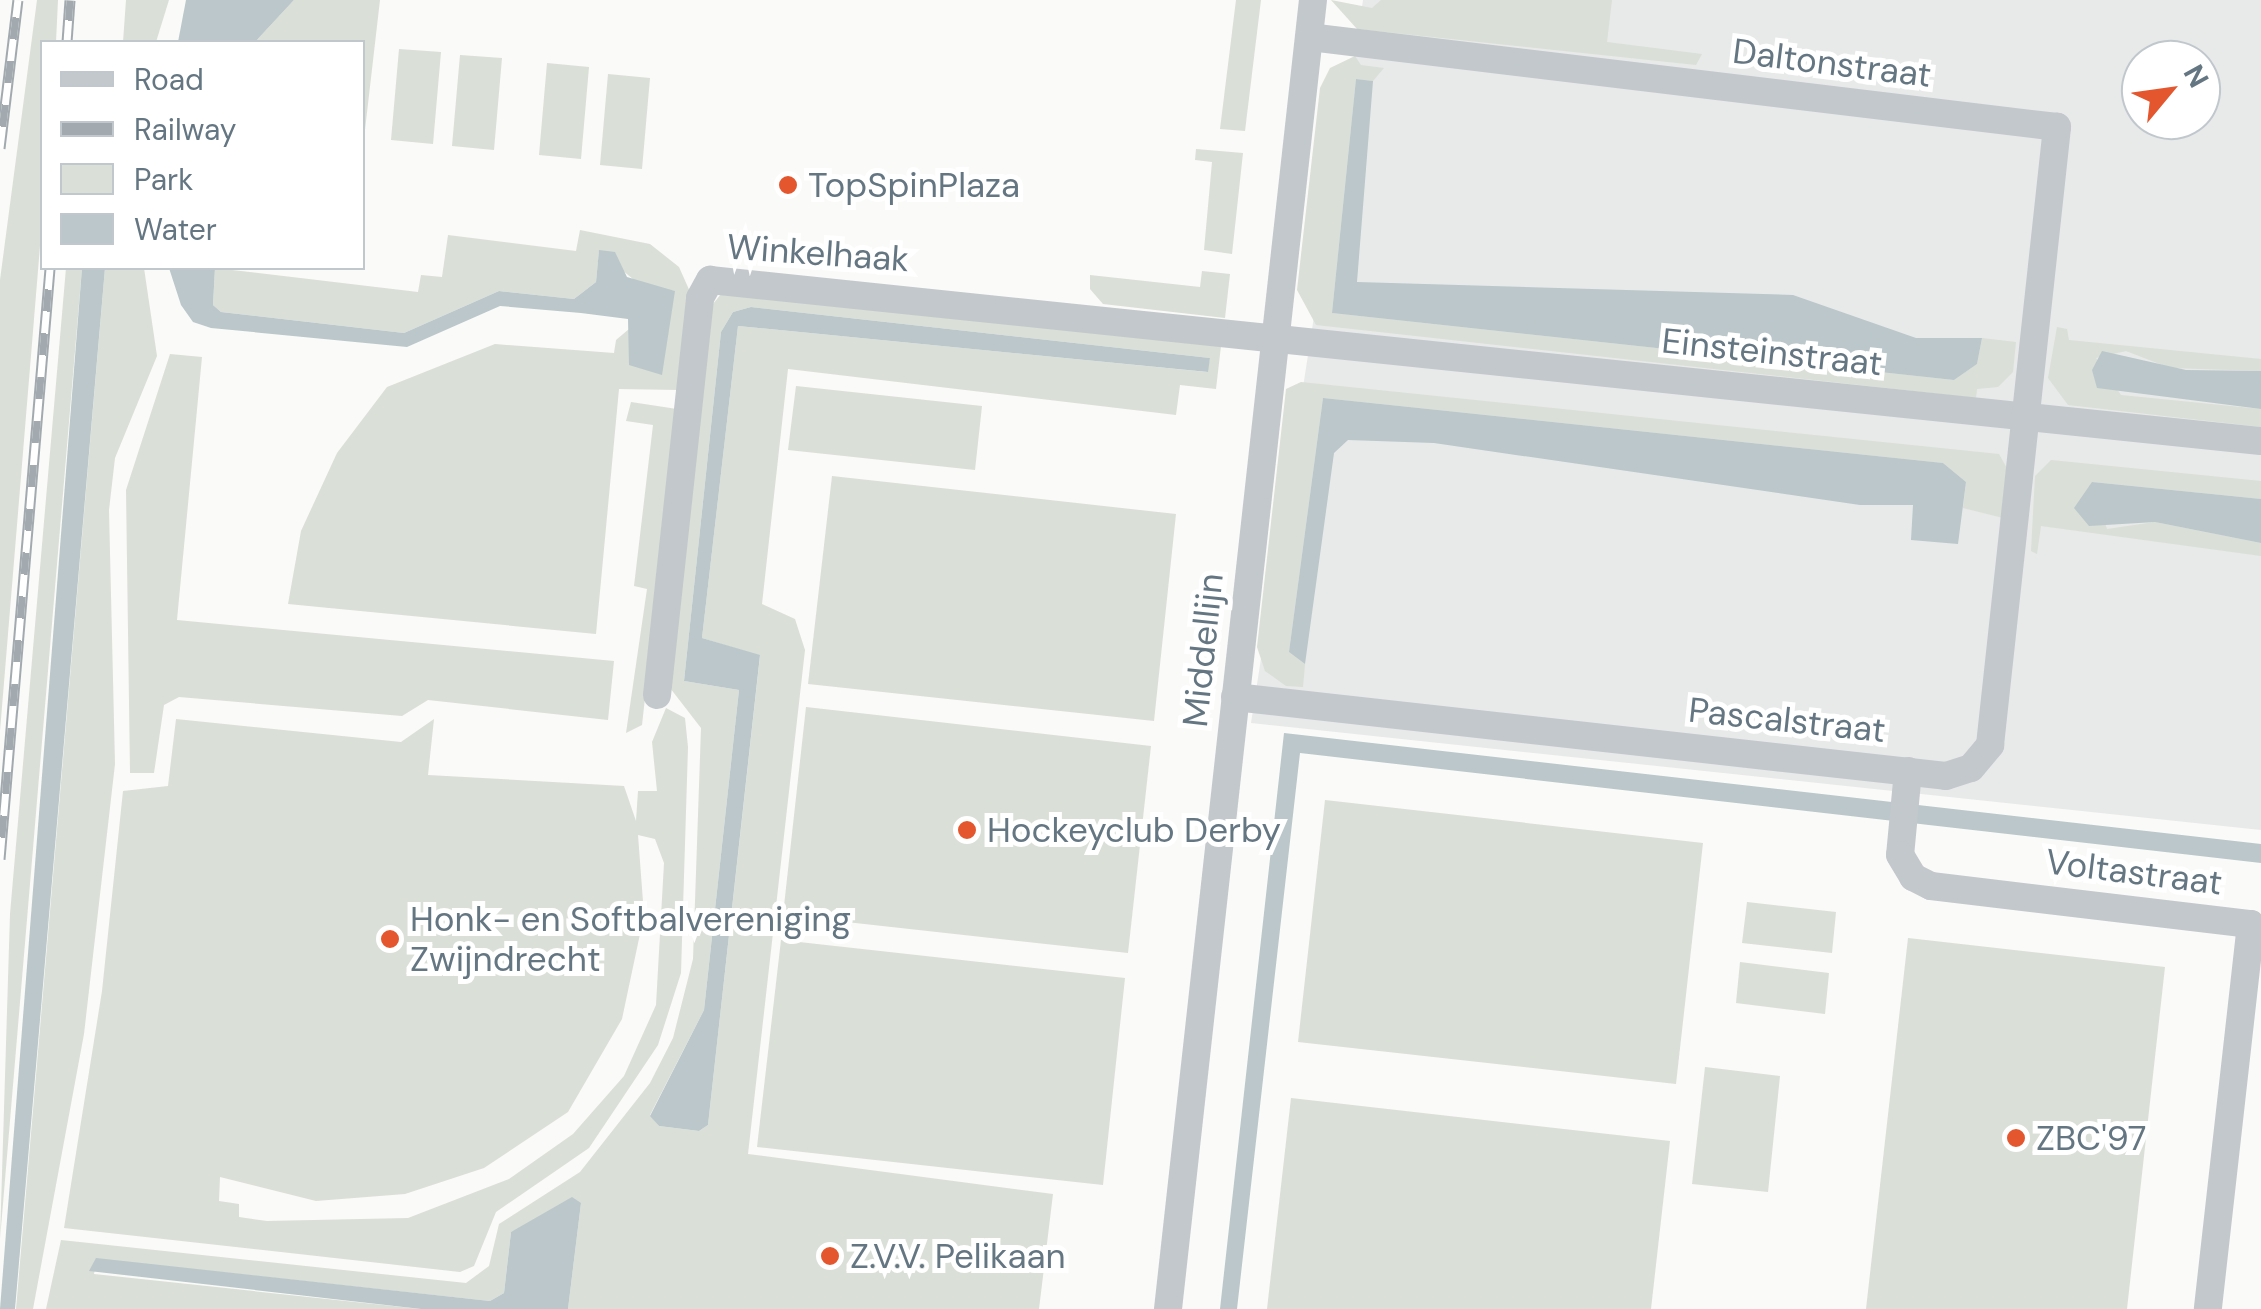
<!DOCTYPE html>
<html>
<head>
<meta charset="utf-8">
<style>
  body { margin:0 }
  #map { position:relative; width:2261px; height:1309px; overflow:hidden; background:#fafaf8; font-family:"DM Sans",sans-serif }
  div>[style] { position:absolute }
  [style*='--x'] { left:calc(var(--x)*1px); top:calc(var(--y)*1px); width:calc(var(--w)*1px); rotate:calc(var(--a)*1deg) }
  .built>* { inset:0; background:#e8e9e9 }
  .green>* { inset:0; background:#dadfd7 }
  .water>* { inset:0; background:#bbc7cb }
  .minor>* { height:28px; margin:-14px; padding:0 14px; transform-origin:14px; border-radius:14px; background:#c3c8cc }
  .rail>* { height:11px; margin-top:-5.5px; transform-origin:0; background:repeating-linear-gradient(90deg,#fff 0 22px,#a2aab0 0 44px); box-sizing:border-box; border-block:2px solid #a2aab0 }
  .dots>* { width:28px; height:28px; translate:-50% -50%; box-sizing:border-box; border:5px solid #fff; border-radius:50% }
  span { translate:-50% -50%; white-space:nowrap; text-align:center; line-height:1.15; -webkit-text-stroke:10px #fff; paint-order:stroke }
  .street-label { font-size:35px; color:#657683 }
  .poi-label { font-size:35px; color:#657683 }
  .left { translate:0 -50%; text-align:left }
  .legend { position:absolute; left:40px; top:40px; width:325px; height:230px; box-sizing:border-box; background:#fff; border:2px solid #c1c8cd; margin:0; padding:12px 18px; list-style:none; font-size:30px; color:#657683 }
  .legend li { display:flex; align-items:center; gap:20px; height:50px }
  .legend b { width:50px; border:2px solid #c1c8cd }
  .north { position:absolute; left:2121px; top:40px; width:100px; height:100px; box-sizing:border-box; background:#fff; border:2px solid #c1c8cd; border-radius:50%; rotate:61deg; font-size:28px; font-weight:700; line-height:40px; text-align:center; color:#657683 }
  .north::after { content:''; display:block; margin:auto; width:35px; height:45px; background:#e4572e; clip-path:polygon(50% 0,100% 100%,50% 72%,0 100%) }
</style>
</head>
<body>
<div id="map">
  <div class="built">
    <div style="clip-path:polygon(evenodd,1363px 0,2261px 0,2261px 830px,1251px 723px,1363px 0,2141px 60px,2201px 60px,2201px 120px,2141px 120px,2141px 60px)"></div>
  </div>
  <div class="green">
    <div style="clip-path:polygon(37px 0,58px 0,56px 42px,42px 42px,42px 222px,0 731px,0 280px)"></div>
    <div style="clip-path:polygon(126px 0,169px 0,156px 42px,123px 42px)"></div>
    <div style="clip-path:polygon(294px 0,380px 0,363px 147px,362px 42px,255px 42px)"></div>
    <div style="clip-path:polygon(1236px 0,1261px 0,1245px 131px,1220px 129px)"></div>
    <div style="clip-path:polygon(1331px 0,1372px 8px,1381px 0,1612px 0,1607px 42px,1702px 54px,1696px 65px,1357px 29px)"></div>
    <div style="clip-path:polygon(399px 49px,441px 52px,433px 144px,391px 140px)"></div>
    <div style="clip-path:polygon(460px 55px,502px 58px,494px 150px,452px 146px)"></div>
    <div style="clip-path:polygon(1355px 56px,1361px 65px,1384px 68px,1373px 81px,1356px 79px,1332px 313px,1954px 380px,1977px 364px,1982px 338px,2016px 342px,2013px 372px,1998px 387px,1977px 389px,1976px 398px,1316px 325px,1297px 290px,1320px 88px,1330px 68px)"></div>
    <div style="clip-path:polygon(547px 63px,589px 67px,581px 159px,539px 155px)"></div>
    <div style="clip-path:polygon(608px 74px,650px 78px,642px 169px,600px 165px)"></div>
    <div style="clip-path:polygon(1196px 149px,1243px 153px,1232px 254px,1204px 250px,1212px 162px,1195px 160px)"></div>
    <div style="clip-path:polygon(580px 230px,650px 244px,679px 267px,691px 294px,679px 390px,619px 389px,596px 634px,288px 604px,301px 531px,337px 453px,387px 387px,495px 344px,614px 353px,616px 340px,674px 291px,639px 284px,599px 251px,596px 282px,574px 299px,499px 291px,404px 333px,221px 312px,213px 305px,215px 268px,418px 292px,421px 275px,442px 277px,448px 235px,576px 251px)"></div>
    <div style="clip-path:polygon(66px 268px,82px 268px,0 1239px,10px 914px)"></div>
    <div style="clip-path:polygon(105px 268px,144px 268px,157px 356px,115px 458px,109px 510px,115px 764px,84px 1034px,33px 1309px,16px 1309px)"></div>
    <div style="clip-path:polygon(1202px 271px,1230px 274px,1225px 318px,1103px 304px,1090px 289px,1090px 275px,1200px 287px)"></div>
    <div style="clip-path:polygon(evenodd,721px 294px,1221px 346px,1216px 389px,1180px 385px,1176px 415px,788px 369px,762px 604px,795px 619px,805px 650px,748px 1154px,1053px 1194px,1039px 1309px,568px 1309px,581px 1203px,511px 1232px,504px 1293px,490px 1301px,97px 1259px,94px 1274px,421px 1309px,46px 1309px,61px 1240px,466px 1283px,489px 1266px,499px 1224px,580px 1172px,650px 1083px,673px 1038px,693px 959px,701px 728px,667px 684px,709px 309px,721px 294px,751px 307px,1210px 358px,1207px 372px,738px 326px,702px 638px,760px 656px,708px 1125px,699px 1131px,659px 1126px,650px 1115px,704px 1010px,739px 690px,684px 681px,721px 332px,733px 312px,751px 307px)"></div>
    <div style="clip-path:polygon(2057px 327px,2067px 329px,2069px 340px,2261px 359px,2261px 371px,2170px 368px,2126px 351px,2096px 358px,2121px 395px,2261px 409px,2261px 427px,2068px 405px,2048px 378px)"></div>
    <div style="clip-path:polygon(170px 354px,202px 357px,177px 620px,614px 661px,608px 720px,428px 700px,402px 716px,179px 697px,164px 705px,154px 773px,130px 773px,126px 490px)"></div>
    <div style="clip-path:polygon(1301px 382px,1999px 454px,2009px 472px,2003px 518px,1963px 508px,1966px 482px,1943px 463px,1323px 398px,1289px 652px,1305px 664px,1303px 687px,1286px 686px,1265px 671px,1257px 647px,1286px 389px)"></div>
    <div style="clip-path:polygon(796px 386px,982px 406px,975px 470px,788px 450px)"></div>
    <div style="clip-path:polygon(631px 402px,677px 409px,642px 725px,626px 733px,647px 589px,634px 586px,653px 425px,626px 421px)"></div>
    <div style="clip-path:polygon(2051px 460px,2261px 481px,2261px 499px,2092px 482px,2107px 529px,2155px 522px,2261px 543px,2261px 556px,2041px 526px,2037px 554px,2031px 551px,2035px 476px)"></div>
    <div style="clip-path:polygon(832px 476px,1176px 514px,1154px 721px,808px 684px)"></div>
    <div style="clip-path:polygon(806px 707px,1151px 746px,1128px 953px,783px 915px)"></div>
    <div style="clip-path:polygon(evenodd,666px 708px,685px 718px,688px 747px,681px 973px,658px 1045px,589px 1148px,496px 1212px,474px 1266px,460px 1272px,64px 1228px,102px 991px,123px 791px,168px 786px,176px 719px,401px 742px,434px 719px,428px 775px,624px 786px,636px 821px,638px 791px,657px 791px,652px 742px,666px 708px,638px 835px,655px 839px,664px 863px,656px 1005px,624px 1076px,573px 1134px,509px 1179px,408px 1218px,267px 1221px,239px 1217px,239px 1204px,219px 1201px,220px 1177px,316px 1201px,405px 1194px,484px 1168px,568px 1112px,622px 1019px,644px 915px,638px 835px)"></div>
    <div style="clip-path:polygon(1325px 800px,1703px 843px,1676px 1084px,1298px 1042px)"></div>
    <div style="clip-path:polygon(1747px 902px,1836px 912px,1832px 953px,1742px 943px)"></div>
    <div style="clip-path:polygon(1908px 938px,2165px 967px,2127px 1309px,1866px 1309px)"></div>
    <div style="clip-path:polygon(781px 940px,1125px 978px,1103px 1185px,757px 1147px)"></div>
    <div style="clip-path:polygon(1740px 962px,1829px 973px,1825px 1014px,1736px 1003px)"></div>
    <div style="clip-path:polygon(1705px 1067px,1780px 1076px,1768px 1192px,1692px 1184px)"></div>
    <div style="clip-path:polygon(1291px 1098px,1670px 1141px,1651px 1309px,1267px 1309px)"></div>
  </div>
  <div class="water">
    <div style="clip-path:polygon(186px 0,294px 0,255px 42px,178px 42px)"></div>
    <div style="clip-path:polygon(1356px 79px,1373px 81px,1357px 282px,1793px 295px,1916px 338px,1982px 338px,1977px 364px,1954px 380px,1332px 313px)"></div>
    <div style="clip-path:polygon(599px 250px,615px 252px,627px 277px,675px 291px,662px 375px,629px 365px,628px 319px,581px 313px,500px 306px,407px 347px,211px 328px,193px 322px,181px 305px,169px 268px,215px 268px,213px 305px,221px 312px,404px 333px,499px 291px,574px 299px,596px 282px)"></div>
    <div style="clip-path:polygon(82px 268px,105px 268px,15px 1309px,0 1309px)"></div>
    <div style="clip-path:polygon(751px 307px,1210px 358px,1208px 372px,738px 326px,702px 638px,760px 655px,708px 1125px,699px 1131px,659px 1126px,650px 1116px,704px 1010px,739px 690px,684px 681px,721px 332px,733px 312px)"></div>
    <div style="clip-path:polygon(2102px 351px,2186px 370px,2261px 371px,2261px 409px,2097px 388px,2092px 370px)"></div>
    <div style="clip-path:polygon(1323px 398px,1943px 463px,1966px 482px,1958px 544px,1911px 540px,1913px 505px,1860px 505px,1434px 443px,1348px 440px,1334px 453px,1305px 664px,1289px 652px)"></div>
    <div style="clip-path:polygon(2092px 482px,2261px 499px,2261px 543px,2155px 522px,2089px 526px,2074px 508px)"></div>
    <div style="clip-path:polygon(1284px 733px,2261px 844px,2261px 863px,1300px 753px,1237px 1309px,1220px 1309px)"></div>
    <div style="clip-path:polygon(572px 1197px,581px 1203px,568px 1309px,421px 1309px,89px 1271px,96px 1258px,490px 1301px,504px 1293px,511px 1232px)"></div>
  </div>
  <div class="minor">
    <div style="--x:657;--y:695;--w:399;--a:-83.8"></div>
    <div style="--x:700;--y:298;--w:21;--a:-61"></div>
    <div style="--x:710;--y:280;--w:1559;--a:5.93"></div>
    <div style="--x:1235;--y:697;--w:715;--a:6.34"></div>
    <div style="--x:1946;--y:776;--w:26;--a:-18"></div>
    <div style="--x:1971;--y:768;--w:30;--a:-50"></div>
    <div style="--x:1990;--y:745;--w:622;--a:-83.81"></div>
    <div style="--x:2057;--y:127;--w:752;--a:-173.13"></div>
    <div style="--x:1908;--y:771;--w:84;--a:95.4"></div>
    <div style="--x:1900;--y:855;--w:26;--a:59"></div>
    <div style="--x:1913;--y:877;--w:20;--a:27"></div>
    <div style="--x:1931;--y:886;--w:322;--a:6.8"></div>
    <div style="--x:2251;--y:924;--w:387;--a:96.4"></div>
    <div style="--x:1168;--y:1309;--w:1317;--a:-83.68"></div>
  </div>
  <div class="rail">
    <div style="--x:67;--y:42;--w:42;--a:-85.9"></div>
    <div style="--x:0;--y:148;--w:149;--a:-83.1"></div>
    <div style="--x:0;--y:859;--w:593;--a:-85.16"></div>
  </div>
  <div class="dots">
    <div style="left:788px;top:185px;background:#e4572e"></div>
    <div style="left:967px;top:830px;background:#e4572e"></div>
    <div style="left:390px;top:939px;background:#e4572e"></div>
    <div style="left:2016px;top:1138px;background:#e4572e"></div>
    <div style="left:830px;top:1256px;background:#e4572e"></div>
  </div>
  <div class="street-label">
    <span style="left:1832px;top:63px;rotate:7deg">Daltonstraat</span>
    <span style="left:818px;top:253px;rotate:4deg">Winkelhaak</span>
    <span style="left:1772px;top:352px;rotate:6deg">Einsteinstraat</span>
    <span style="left:1203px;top:650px;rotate:-84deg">Middellijn</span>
    <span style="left:1787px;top:720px;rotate:6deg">Pascalstraat</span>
    <span style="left:2134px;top:872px;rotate:7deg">Voltastraat</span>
  </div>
  <div class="poi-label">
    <span class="left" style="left:808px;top:185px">TopSpinPlaza</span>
    <span class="left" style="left:987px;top:830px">Hockeyclub Derby</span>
    <span class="left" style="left:410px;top:939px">Honk- en Softbalvereniging<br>Zwijndrecht</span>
    <span class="left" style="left:2036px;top:1138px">ZBC'97</span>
    <span class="left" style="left:850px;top:1256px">Z.V.V. Pelikaan</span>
  </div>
  <ul class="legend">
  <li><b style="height:12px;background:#c3c8cc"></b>Road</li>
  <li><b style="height:12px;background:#a2aab0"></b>Railway</li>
  <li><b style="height:28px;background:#dadfd7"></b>Park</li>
  <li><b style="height:28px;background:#bbc7cb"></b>Water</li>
  </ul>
  <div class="north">N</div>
</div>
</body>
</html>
